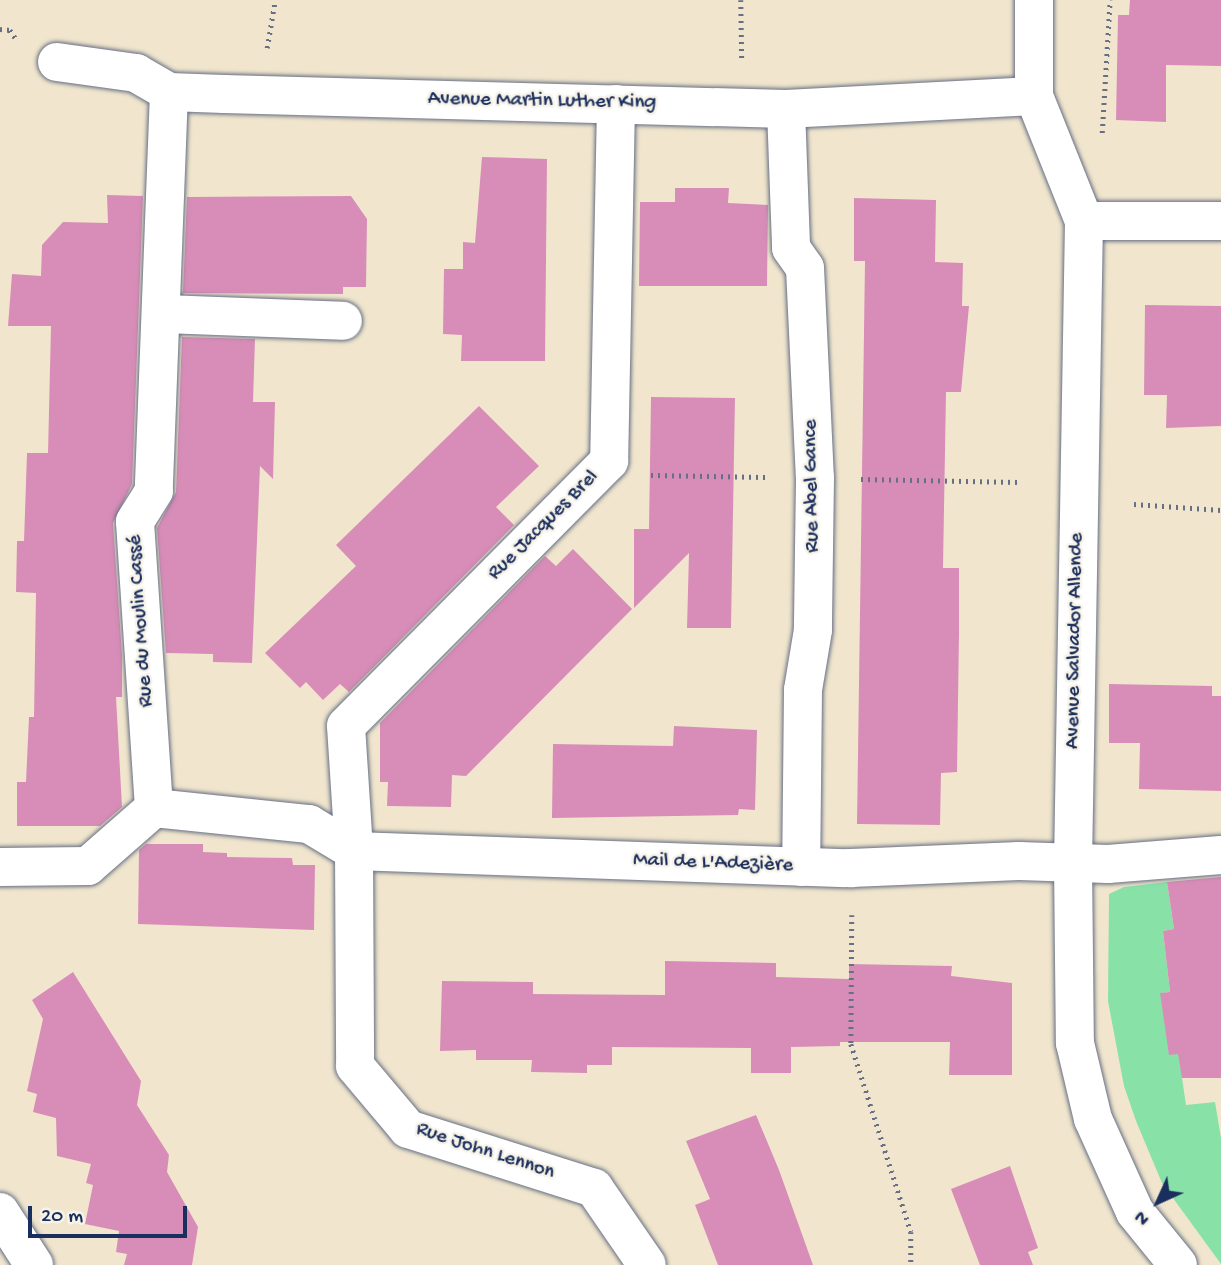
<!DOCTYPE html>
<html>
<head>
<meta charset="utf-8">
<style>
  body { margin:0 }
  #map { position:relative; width:1221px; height:1265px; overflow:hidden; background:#f1e6cd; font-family:"Gochi Hand",sans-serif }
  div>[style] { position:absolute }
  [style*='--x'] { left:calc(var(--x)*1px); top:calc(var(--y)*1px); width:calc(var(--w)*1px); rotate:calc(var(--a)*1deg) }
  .green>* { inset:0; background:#88e2a7 }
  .building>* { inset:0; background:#d88db8 }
  .path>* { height:4.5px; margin-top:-2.25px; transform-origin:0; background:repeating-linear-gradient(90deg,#666f85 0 2px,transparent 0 7px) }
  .roads { filter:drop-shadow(0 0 2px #666f85) drop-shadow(0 0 2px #666f85) }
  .minor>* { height:38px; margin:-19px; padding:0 19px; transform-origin:19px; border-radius:19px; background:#fff }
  span { translate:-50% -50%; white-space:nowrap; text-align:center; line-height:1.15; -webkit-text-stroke:5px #f7f3e8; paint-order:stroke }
  .street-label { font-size:21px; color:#1b2f5e }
  .north { position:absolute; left:1123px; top:1167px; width:70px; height:70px; -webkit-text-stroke:5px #f7f3e8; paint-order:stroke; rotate:225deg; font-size:19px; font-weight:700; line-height:28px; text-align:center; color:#1b2f5e }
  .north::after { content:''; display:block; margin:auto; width:24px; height:32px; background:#1b2f5e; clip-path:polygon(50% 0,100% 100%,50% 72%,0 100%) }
  .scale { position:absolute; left:28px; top:1206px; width:159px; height:32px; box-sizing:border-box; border:4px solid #1b2f5e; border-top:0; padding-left:9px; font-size:21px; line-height:24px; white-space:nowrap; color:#1b2f5e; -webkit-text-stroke:5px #f7f3e8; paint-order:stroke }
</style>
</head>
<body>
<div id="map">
  <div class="green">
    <div style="clip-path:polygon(1167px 882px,1174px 929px,1163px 931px,1170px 992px,1161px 993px,1221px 1048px,1182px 1078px,1186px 1105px,1215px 1102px,1221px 1138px,1221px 1264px,1162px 1183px,1136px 1121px,1124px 1086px,1108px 1001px,1109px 894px,1124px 887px)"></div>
  </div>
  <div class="building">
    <div style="clip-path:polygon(1130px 0,1221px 0,1221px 66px,1166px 65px,1166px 122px,1116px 120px,1118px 15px,1129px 15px)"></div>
    <div style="clip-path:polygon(482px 157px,547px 159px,545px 361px,461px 361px,462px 335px,443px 334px,444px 269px,463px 269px,463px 242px,475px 243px)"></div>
    <div style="clip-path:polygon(675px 188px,729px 188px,728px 203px,768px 205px,767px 286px,639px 286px,640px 202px,675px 202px)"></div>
    <div style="clip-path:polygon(107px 195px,143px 196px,132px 484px,113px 523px,122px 655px,122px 697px,116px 697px,122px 807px,100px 826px,17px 826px,17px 782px,26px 782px,29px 717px,34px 717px,36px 593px,16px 592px,17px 541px,24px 541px,27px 453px,48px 453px,51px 326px,8px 326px,12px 274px,41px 276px,42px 245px,63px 222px,108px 223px)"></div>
    <div style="clip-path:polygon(351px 196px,367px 219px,366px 287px,343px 287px,343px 294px,183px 293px,187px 197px)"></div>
    <div style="clip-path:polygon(854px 198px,936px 200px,935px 262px,963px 263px,962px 306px,969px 306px,961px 392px,946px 392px,943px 568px,959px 568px,959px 633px,957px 772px,941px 773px,940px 825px,857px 824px,865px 261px,854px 261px)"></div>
    <div style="clip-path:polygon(1145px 305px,1221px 306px,1221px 426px,1166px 428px,1167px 395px,1144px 395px)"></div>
    <div style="clip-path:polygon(182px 337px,255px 339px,253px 402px,275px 402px,273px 479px,260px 466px,252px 663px,213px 662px,213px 654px,166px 653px,157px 528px,176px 492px)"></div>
    <div style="clip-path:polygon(651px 397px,735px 398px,731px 628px,687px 628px,689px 553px,634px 608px,634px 529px,649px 529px)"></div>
    <div style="clip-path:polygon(479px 406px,539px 466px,496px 507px,514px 525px,349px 692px,340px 684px,323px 700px,306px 682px,300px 688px,265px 653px,356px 566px,336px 545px)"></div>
    <div style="clip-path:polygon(573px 549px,632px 609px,466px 776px,452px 775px,451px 807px,387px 806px,388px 782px,380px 782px,380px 723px,545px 556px,556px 566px)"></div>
    <div style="clip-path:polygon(1109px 684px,1212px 686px,1212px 696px,1221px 696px,1221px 791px,1139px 789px,1140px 743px,1109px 743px)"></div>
    <div style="clip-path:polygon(674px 726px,757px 730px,755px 810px,739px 809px,738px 815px,552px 818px,553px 744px,673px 746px)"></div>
    <div style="clip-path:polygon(146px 844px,203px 844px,203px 852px,227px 853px,227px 857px,292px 858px,293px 865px,315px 865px,314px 930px,138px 924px,139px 850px)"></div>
    <div style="clip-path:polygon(1221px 877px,1221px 1078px,1182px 1078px,1178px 1054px,1169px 1055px,1160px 993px,1170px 992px,1163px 931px,1174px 929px,1167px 882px)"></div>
    <div style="clip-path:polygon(665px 961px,776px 963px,776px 977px,849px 979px,849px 964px,952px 966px,951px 976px,1012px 983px,1012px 1075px,949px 1075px,950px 1042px,840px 1042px,840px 1046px,791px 1047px,791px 1073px,751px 1073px,751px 1048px,612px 1047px,612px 1065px,587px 1065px,587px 1073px,531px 1072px,532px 1060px,476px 1060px,476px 1050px,440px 1051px,442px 981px,533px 982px,533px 994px,665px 995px)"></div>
    <div style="clip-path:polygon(73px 972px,141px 1081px,137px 1105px,169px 1155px,167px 1172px,198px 1227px,192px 1265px,124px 1265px,127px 1254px,116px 1252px,119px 1231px,85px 1224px,93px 1185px,86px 1183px,91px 1164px,57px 1156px,56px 1118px,33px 1112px,37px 1094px,27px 1091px,43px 1019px,32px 1000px)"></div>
    <div style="clip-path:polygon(756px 1115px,779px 1170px,813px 1265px,718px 1265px,695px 1205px,710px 1199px,686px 1141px)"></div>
    <div style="clip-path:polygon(1010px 1166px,1038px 1248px,1028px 1252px,1033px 1265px,980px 1265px,951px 1189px)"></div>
  </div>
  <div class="path">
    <div style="--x:741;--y:0;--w:61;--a:89.1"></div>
    <div style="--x:0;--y:29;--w:10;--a:6"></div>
    <div style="--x:10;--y:30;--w:11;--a:56"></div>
    <div style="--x:267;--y:48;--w:49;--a:-80.5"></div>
    <div style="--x:1102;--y:133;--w:133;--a:-86.6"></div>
    <div style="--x:651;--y:475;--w:117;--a:1"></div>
    <div style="--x:861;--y:479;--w:158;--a:1.1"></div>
    <div style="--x:1134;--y:504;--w:87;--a:3.9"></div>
    <div style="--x:852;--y:915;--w:129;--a:90.4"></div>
    <div style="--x:851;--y:1044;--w:197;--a:72.3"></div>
    <div style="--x:911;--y:1232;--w:33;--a:90"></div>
  </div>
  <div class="roads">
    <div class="minor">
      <div style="--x:1034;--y:0;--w:96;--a:90"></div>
      <div style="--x:1034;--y:96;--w:135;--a:68.2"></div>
      <div style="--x:1084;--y:221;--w:642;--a:90.98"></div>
      <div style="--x:1073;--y:863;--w:180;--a:89.4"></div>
      <div style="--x:1075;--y:1043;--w:78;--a:76.7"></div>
      <div style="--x:1093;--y:1119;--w:102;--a:65.7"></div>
      <div style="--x:1135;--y:1212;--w:68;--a:50.9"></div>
      <div style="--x:57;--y:62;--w:80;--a:7.9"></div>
      <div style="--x:136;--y:73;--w:38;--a:30"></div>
      <div style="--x:169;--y:92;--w:55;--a:2.1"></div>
      <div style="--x:224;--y:94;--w:562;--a:1.53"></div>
      <div style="--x:786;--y:109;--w:248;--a:-3"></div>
      <div style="--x:169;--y:92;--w:399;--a:92.2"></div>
      <div style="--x:154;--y:491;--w:36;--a:122"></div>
      <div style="--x:135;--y:522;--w:287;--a:86.2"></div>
      <div style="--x:154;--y:808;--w:156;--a:5.9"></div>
      <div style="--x:309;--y:824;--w:52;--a:31"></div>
      <div style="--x:354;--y:851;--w:497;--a:2"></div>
      <div style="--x:851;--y:868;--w:168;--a:-2.4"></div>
      <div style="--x:1019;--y:861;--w:89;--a:1.9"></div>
      <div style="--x:1108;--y:864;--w:113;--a:-4.6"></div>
      <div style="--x:616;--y:104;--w:357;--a:91.1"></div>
      <div style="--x:609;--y:461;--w:373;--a:134.8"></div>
      <div style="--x:346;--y:726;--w:125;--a:86.3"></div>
      <div style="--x:354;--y:851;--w:215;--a:89.7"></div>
      <div style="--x:355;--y:1066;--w:82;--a:49.9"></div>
      <div style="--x:408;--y:1129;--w:195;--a:17.6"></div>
      <div style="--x:594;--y:1188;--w:93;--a:55.5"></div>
      <div style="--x:786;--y:109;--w:139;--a:87.9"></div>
      <div style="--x:791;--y:248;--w:24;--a:55"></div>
      <div style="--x:805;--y:268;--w:210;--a:87.3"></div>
      <div style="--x:815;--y:478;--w:152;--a:90.8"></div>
      <div style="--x:813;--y:630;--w:61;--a:99.5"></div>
      <div style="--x:803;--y:690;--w:177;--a:90.6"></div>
      <div style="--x:1084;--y:221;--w:137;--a:0"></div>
      <div style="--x:164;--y:314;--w:179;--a:2.2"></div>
      <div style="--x:0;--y:867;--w:88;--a:-0.7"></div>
      <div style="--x:88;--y:866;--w:88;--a:-41.3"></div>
      <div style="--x:0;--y:1212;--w:63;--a:57.3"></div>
    </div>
  </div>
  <div class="street-label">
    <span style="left:542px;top:102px;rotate:1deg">Avenue Martin Luther King</span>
    <span style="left:813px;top:486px;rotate:-91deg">Rue Abel Gance</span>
    <span style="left:544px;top:526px;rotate:-45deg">Rue Jacques Brel</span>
    <span style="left:142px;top:621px;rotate:-94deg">Rue du Moulin Cassé</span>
    <span style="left:1076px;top:641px;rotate:-89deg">Avenue Salvador Allende</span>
    <span style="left:713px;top:864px;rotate:2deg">Mail de L'Adezière</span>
    <span style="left:485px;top:1152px;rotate:18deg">Rue John Lennon</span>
  </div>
  <div class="north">N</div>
  <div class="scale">20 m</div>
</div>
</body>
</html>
